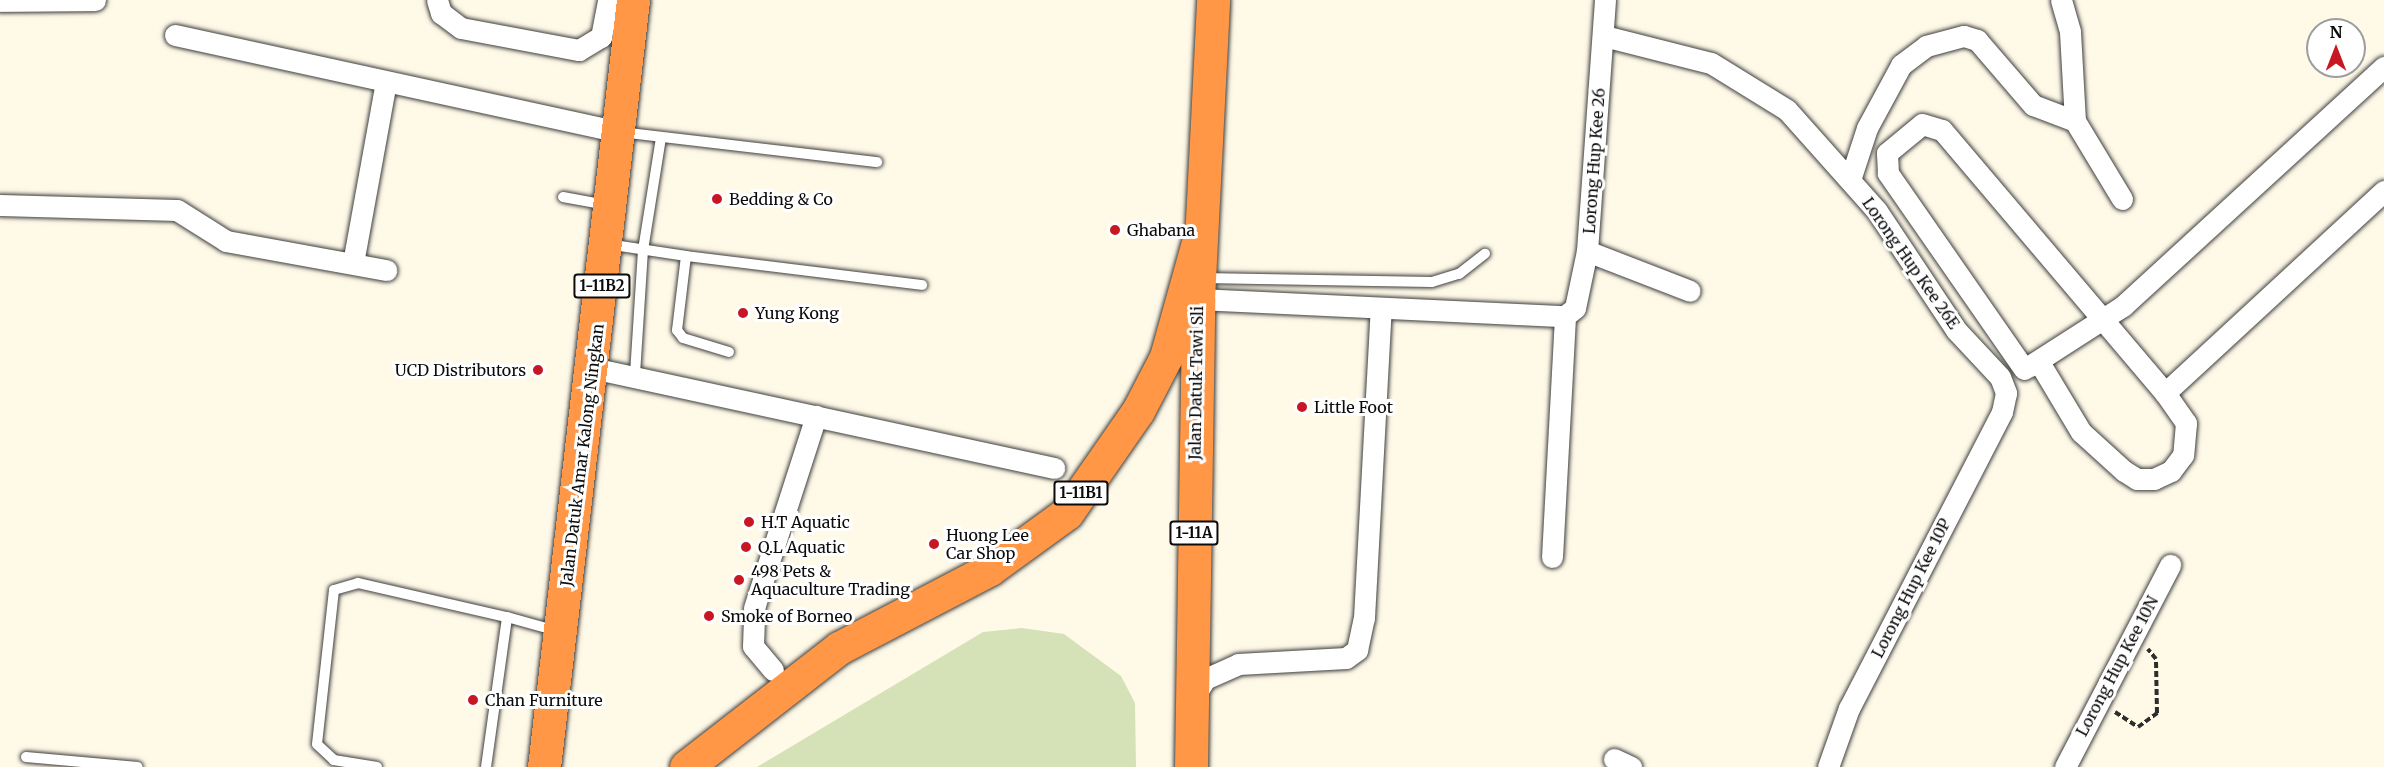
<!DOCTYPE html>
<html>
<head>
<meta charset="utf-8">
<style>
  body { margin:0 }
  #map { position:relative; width:2384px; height:767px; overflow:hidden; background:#fffae8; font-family:Merriweather,serif }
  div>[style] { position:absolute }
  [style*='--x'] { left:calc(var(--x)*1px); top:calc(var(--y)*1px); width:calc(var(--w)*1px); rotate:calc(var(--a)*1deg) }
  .cemetery>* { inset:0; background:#d5e2b8 }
  .path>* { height:4px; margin-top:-2px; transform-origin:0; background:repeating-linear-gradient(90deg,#2d2d2d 0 6px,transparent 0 9px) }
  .roads { filter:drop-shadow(0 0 2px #3e3e3e) drop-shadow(0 0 2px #3e3e3e) }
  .lane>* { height:10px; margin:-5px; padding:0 5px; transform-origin:5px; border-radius:5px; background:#fff }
  .street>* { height:21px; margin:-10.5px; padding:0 10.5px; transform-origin:10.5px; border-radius:10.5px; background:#fff }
  .highway>* { height:33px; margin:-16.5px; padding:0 16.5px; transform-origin:16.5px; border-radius:16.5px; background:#ff9746 }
  .dots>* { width:16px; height:16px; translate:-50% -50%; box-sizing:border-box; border:3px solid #fff; border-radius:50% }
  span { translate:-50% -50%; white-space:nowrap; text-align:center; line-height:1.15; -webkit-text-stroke:6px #fff; paint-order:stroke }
  .shield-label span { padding:2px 4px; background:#fff; border:2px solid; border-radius:4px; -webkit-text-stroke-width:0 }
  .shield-label { font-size:15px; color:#0b0b0b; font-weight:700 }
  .street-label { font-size:16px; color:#0b0b0b }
  .poi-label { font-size:16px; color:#0b0b0b }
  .left { translate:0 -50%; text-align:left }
  .right { translate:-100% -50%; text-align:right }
  .north { position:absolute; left:2306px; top:18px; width:60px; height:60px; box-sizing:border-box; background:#fff; border:2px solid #9d9d9d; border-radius:50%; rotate:0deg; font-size:16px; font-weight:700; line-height:24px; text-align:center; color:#0b0b0b }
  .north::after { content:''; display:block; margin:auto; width:21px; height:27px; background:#c71723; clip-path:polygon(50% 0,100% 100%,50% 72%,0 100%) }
</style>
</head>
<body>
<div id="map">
  <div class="cemetery">
    <div style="clip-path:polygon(1022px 628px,1064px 634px,1121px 676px,1135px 703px,1136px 767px,757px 767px,983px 632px)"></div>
  </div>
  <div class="path">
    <div style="--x:2115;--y:712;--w:27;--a:33"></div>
    <div style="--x:2138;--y:727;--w:24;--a:-36"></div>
    <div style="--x:2157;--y:713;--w:54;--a:-91.1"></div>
    <div style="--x:2156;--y:659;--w:13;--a:-129"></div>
  </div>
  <div class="roads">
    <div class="lane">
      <div style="--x:621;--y:132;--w:258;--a:6.7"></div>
      <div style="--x:563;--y:197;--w:45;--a:10.3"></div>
      <div style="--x:607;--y:244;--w:80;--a:8.6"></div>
      <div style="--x:686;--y:256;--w:75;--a:96.9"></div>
      <div style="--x:677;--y:330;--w:10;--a:53"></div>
      <div style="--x:683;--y:338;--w:48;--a:16.9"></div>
      <div style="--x:686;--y:256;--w:238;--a:7"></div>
      <div style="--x:1202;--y:278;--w:230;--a:1"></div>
      <div style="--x:1432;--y:282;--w:28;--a:-17"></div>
      <div style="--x:1459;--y:274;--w:33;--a:-38"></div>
      <div style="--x:635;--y:374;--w:124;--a:-86.3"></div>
      <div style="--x:643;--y:250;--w:114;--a:-80.9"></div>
      <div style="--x:26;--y:757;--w:112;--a:5.1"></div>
      <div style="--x:377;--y:767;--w:44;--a:-170.8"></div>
      <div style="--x:334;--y:760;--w:23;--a:-137"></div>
      <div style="--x:317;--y:744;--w:155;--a:-83.7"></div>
      <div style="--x:334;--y:590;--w:25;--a:-16"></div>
      <div style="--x:358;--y:583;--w:153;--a:12.9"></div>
      <div style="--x:486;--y:767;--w:151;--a:-82"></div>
      <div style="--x:507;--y:617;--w:52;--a:15.6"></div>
    </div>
    <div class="street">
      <div style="--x:437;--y:0;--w:14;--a:73"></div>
      <div style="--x:441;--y:13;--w:25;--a:37"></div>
      <div style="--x:461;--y:28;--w:120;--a:10.6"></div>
      <div style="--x:579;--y:50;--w:26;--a:-31"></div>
      <div style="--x:601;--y:37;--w:38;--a:-79"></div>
      <div style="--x:2061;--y:0;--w:33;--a:74"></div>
      <div style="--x:2070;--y:32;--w:89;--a:86.8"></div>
      <div style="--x:0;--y:1;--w:95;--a:-0.6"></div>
      <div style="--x:175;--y:35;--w:454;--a:12.3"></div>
      <div style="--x:1604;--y:36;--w:110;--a:14.2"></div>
      <div style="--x:1711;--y:63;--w:89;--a:31.7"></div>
      <div style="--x:1787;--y:110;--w:135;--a:48.3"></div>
      <div style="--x:1877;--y:211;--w:143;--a:56.4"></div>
      <div style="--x:1956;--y:330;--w:64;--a:46.9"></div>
      <div style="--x:2000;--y:377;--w:17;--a:69"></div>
      <div style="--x:2006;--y:393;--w:19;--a:102"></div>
      <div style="--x:2002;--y:412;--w:333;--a:117.3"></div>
      <div style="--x:1849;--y:708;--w:63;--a:109.6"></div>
      <div style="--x:1850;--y:180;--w:55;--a:-71.9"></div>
      <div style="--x:1867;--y:128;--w:72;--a:-61.6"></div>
      <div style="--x:1901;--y:65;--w:31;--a:-37"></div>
      <div style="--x:1926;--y:46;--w:39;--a:-15"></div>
      <div style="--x:1964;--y:36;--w:14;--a:17"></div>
      <div style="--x:1977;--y:40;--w:86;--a:49.3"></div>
      <div style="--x:2033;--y:105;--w:45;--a:20.9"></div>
      <div style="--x:2075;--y:121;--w:91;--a:58.9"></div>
      <div style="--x:0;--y:205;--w:177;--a:1.6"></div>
      <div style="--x:177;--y:210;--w:58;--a:32.3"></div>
      <div style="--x:226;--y:241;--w:163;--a:10.3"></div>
      <div style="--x:1587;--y:251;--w:110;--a:21.2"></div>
      <div style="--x:353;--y:263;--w:184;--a:-79.7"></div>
      <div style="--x:1198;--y:299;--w:367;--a:2.7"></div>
      <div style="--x:1565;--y:316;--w:13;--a:-39"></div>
      <div style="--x:1575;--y:308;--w:58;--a:-78.1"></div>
      <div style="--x:1587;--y:251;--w:252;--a:-85.9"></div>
      <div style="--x:2028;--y:367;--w:113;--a:-32.7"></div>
      <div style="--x:2123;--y:306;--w:354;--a:-42.5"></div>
      <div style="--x:592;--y:368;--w:473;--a:12.2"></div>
      <div style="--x:2024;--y:369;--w:239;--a:-124.8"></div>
      <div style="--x:1888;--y:173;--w:20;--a:-93"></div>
      <div style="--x:1887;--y:153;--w:45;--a:-39.6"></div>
      <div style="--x:1922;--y:124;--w:21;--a:17"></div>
      <div style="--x:1942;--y:130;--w:345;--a:49.7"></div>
      <div style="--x:2165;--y:393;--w:37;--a:55"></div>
      <div style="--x:2186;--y:423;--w:32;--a:95"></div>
      <div style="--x:2183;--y:455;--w:20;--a:127"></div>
      <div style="--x:2171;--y:471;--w:19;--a:155"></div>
      <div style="--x:2154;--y:479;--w:17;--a:180"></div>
      <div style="--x:2137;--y:479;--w:15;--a:-148"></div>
      <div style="--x:2124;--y:471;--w:58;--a:-137.8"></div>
      <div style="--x:2081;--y:432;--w:82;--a:-121"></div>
      <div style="--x:2165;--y:393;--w:298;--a:-42.7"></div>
      <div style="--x:1552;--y:557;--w:241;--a:-86.9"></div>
      <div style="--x:773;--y:670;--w:31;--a:-130"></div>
      <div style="--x:753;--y:646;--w:38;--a:-88"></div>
      <div style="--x:754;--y:608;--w:202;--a:-72.1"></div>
      <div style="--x:1192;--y:700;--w:25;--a:-58"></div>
      <div style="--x:1205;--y:679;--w:36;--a:-24"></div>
      <div style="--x:1238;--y:664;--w:108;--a:-3.2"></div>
      <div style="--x:1346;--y:658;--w:14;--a:-36"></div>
      <div style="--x:1357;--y:650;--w:33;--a:-78"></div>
      <div style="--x:1364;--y:618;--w:309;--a:-86.9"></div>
      <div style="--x:1614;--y:759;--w:19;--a:25"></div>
      <div style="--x:2065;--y:767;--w:228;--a:-62.5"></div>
    </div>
    <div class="highway">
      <div style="--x:544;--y:767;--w:772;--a:-83.38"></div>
      <div style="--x:686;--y:767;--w:194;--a:-37.9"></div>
      <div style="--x:839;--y:648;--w:170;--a:-27.6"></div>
      <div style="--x:990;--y:569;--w:95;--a:-36"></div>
      <div style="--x:1067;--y:513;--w:124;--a:-55.2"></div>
      <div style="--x:1138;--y:411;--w:61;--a:-62.6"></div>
      <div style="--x:1166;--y:357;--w:130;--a:-74.4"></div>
      <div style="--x:1191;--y:767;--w:468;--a:-89.1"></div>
      <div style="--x:1198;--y:299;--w:299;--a:-87.1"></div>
    </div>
  </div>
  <div class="dots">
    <div style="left:717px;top:199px;background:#c71723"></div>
    <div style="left:1115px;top:230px;background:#c71723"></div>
    <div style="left:743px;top:313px;background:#c71723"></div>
    <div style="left:538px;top:370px;background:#c71723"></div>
    <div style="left:1302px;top:407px;background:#c71723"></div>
    <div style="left:749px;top:522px;background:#c71723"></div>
    <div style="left:934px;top:544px;background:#c71723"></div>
    <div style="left:746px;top:547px;background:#c71723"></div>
    <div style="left:739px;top:580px;background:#c71723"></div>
    <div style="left:709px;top:616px;background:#c71723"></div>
    <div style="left:473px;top:700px;background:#c71723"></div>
  </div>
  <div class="shield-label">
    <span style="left:602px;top:286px">1-11B2</span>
    <span style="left:1081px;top:493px">1-11B1</span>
    <span style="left:1194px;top:533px">1-11A</span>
  </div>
  <div class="street-label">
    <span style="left:1594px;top:161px;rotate:-86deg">Lorong Hup Kee 26</span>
    <span style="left:1911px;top:263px;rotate:55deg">Lorong Hup Kee 26E</span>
    <span style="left:1196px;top:383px;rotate:-89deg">Jalan Datuk Tawi Sli</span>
    <span style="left:582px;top:455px;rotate:-83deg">Jalan Datuk Amar Kalong Ningkan</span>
    <span style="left:1911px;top:588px;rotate:-63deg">Lorong Hup Kee 10P</span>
    <span style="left:2117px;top:666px;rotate:-62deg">Lorong Hup Kee 10N</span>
  </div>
  <div class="poi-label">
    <span class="left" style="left:729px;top:199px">Bedding &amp; Co</span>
    <span class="left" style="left:1127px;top:230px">Ghabana</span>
    <span class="left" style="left:755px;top:313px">Yung Kong</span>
    <span class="right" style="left:526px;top:370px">UCD Distributors</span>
    <span class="left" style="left:1314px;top:407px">Little Foot</span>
    <span class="left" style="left:761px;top:522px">H.T Aquatic</span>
    <span class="left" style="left:946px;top:544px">Huong Lee<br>Car Shop</span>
    <span class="left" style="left:758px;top:547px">Q.L Aquatic</span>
    <span class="left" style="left:751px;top:580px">498 Pets &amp;<br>Aquaculture Trading</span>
    <span class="left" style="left:721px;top:616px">Smoke of Borneo</span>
    <span class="left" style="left:485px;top:700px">Chan Furniture</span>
  </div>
  <div class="north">N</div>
</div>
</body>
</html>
